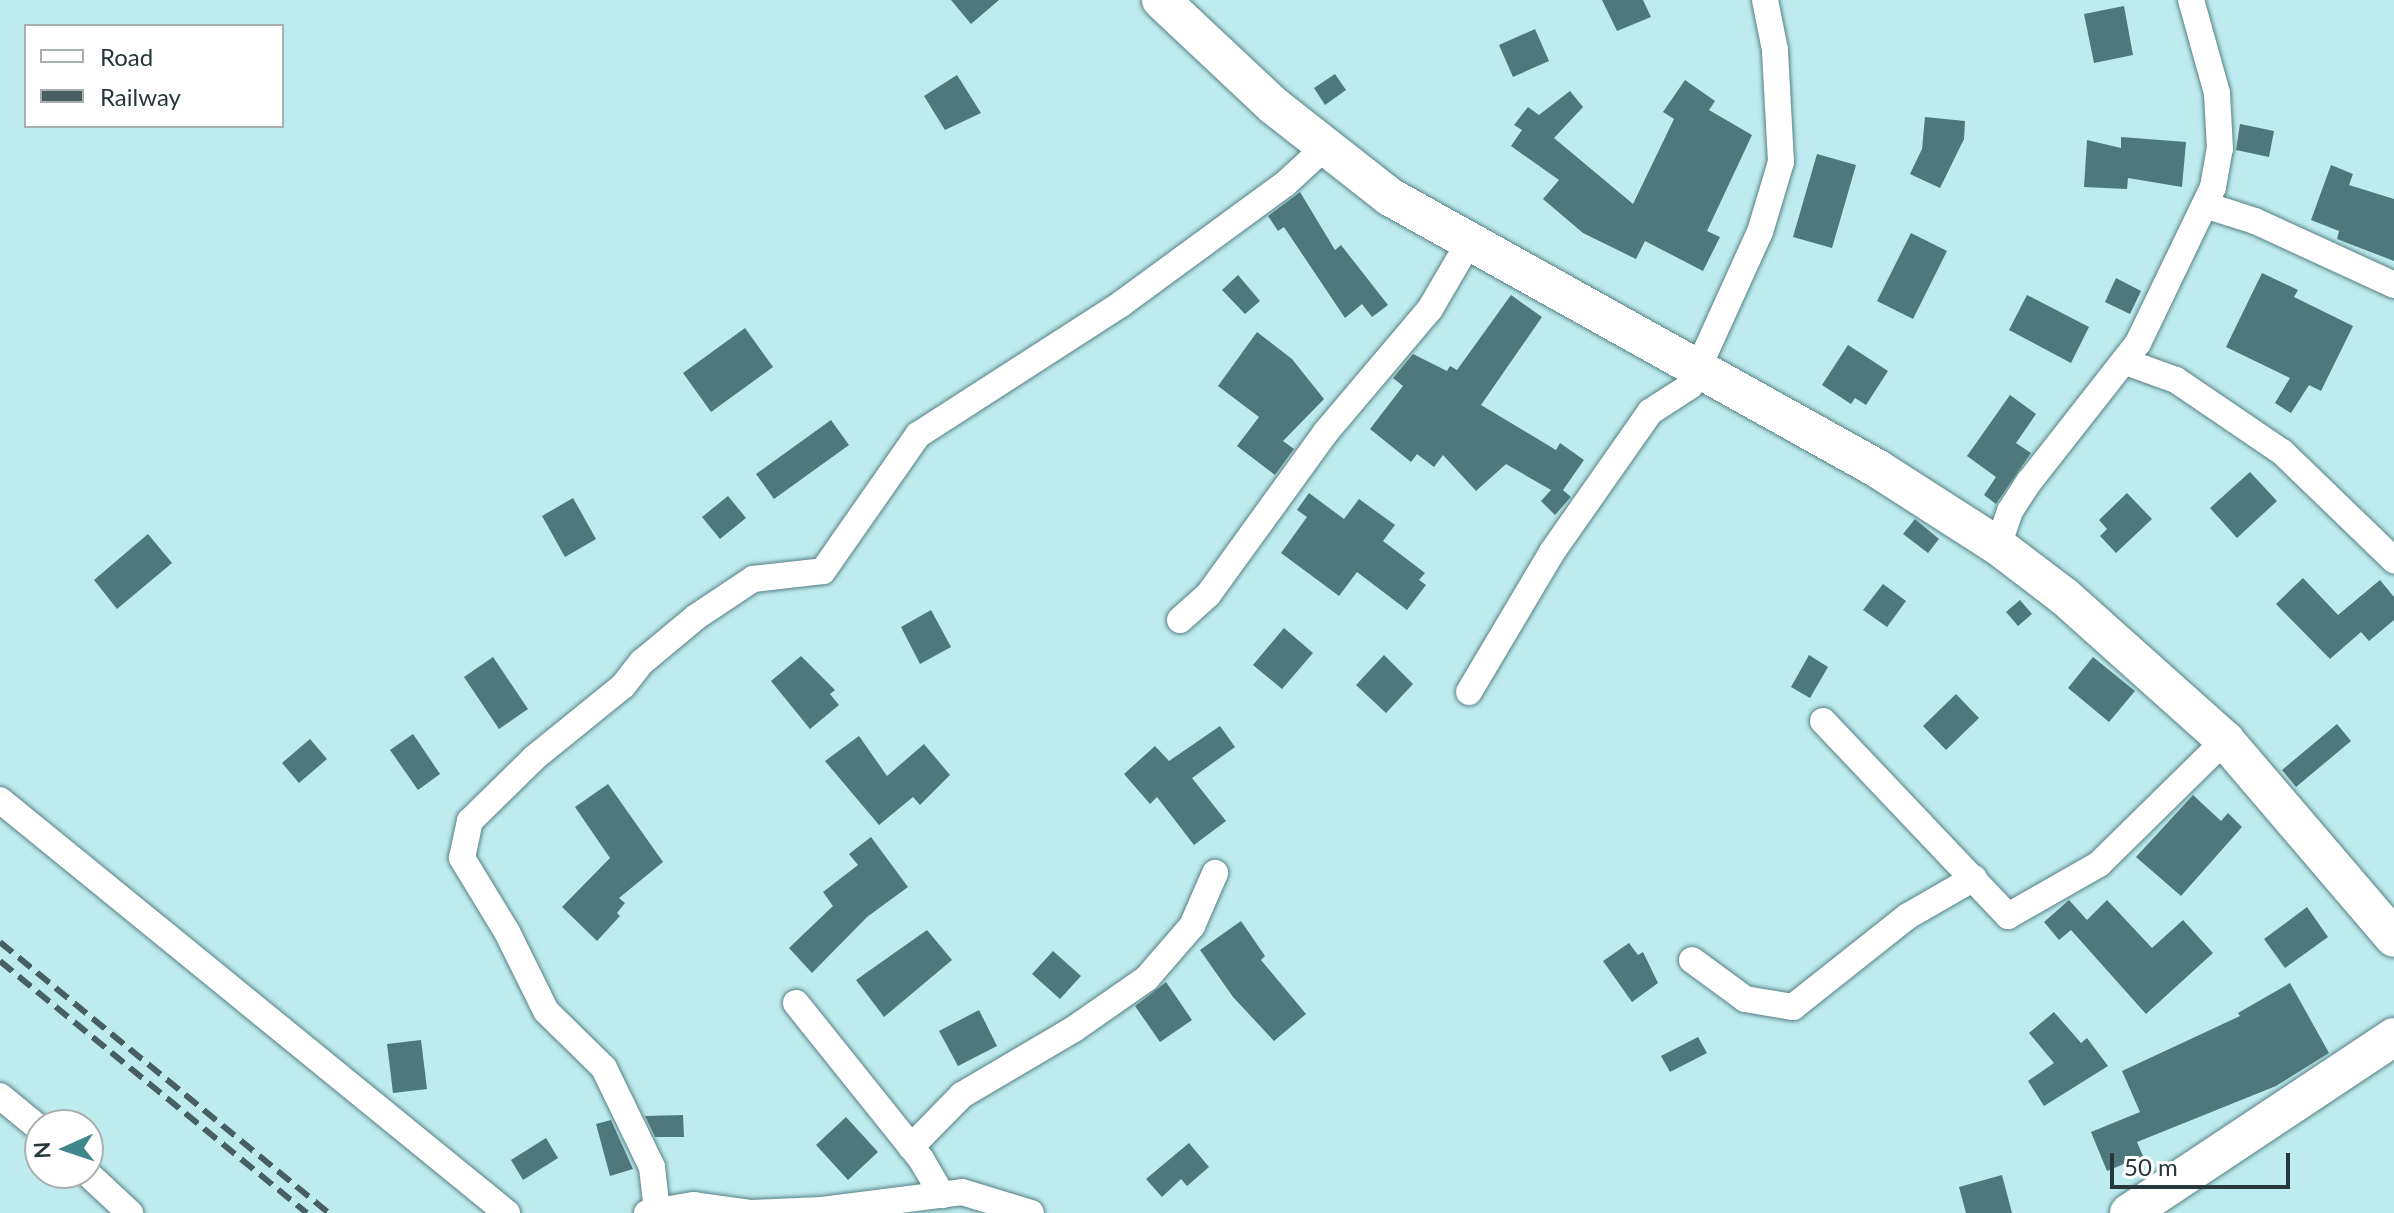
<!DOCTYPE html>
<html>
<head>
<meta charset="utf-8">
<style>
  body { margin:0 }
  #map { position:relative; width:2394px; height:1213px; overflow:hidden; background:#beebee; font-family:Lato,sans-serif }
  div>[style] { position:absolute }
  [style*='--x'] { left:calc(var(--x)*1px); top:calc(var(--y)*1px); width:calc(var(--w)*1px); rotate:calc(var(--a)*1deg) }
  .building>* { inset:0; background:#4e787b }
  .roads { filter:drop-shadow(0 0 2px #568083) drop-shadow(0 0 2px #568083) }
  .street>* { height:26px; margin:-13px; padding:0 13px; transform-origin:13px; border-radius:13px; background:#fff }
  .secondary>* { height:38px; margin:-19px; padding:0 19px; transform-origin:19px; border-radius:19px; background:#fff }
  .rail>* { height:6px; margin-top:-3px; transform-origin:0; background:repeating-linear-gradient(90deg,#475f60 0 16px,transparent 0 24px) }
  span { translate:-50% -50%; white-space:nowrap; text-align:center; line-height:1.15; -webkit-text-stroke:8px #fff; paint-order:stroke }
  .legend { position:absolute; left:24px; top:24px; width:260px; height:104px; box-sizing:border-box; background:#fff; border:2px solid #a8afb0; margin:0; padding:10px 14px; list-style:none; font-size:24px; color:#263839 }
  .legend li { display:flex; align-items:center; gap:16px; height:40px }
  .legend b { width:40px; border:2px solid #a8afb0 }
  .north { position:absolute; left:24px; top:1109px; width:80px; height:80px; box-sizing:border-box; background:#fff; border:2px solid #a8afb0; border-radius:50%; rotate:267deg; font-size:22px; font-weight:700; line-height:32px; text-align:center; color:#263839 }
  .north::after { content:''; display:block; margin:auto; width:28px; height:36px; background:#3f878c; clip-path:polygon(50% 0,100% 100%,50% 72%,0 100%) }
  .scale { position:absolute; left:2110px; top:1153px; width:180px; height:36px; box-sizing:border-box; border:4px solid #263839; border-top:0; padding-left:10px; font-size:24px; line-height:28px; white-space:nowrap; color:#263839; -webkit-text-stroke:6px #fff; paint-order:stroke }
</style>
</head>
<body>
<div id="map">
  <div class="building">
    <div style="clip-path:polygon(951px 0,999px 0,971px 24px)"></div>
    <div style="clip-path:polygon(1602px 0,1643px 0,1651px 17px,1617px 31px)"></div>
    <div style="clip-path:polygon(2124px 6px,2133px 55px,2094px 63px,2084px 14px)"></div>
    <div style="clip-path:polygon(1535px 29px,1549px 61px,1513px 77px,1499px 45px)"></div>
    <div style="clip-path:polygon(1335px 74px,1346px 90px,1325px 105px,1314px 88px)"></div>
    <div style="clip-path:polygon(957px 75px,981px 113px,945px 130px,924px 96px)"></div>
    <div style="clip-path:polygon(1685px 80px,1715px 101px,1709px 110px,1752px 135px,1707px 231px,1720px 237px,1703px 271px,1645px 241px,1636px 259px,1583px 233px,1543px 199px,1559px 180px,1511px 146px,1522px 130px,1514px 125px,1528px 107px,1539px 115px,1570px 91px,1583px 107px,1554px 138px,1633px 204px,1674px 119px,1663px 112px)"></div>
    <div style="clip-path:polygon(1925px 117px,1965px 121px,1964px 139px,1940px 188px,1910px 174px,1922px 149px)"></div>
    <div style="clip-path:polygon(2240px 124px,2274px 131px,2269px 157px,2236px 150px)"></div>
    <div style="clip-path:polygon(2121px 137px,2186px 142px,2182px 187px,2128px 178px,2127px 189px,2084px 187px,2087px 140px,2121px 148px)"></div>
    <div style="clip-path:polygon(1817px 154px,1856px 165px,1832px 248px,1793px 237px)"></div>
    <div style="clip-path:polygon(2331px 165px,2353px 174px,2349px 185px,2394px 199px,2394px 261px,2337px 239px,2339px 231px,2311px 220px)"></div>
    <div style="clip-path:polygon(1300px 192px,1335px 250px,1341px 245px,1388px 305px,1372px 317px,1362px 304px,1345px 318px,1284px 227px,1278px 231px,1268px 216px)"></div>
    <div style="clip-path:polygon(1911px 233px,1947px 251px,1913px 319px,1877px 301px)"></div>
    <div style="clip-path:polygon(2262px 273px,2298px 290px,2294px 297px,2353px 326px,2321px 391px,2309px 385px,2291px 413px,2275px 403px,2290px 378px,2226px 347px)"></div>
    <div style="clip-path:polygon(1238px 275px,1260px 301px,1245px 314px,1222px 290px)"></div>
    <div style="clip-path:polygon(2116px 278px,2141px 291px,2130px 314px,2105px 302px)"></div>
    <div style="clip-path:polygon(1511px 295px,1542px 317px,1481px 405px,1556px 450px,1560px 443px,1584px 460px,1563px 490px,1571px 497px,1555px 515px,1541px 501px,1551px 490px,1506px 464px,1476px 491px,1443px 455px,1434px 467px,1417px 454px,1411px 462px,1370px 429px,1403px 386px,1393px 378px,1413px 354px,1447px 371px,1450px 366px,1457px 370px)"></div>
    <div style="clip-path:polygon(2027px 295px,2089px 327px,2071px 363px,2009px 330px)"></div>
    <div style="clip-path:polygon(745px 328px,773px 367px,711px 412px,683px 373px)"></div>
    <div style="clip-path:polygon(1257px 332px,1292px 359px,1324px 399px,1283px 441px,1294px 449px,1275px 475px,1237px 446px,1259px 417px,1218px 386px)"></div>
    <div style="clip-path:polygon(1848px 345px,1888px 371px,1866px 405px,1855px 398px,1851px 404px,1822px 385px)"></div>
    <div style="clip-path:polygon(2010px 395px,2036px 414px,2016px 443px,2031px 453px,1996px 504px,1984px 495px,1996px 477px,1967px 456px)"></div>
    <div style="clip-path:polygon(831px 420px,849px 445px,774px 499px,756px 474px)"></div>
    <div style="clip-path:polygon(2250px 472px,2277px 501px,2237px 538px,2210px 508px)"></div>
    <div style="clip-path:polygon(1309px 493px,1344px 519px,1359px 499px,1395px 525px,1383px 541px,1425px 573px,1419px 580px,1426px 585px,1407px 610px,1357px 572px,1339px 596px,1281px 553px,1307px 517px,1297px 510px)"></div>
    <div style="clip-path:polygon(2127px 493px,2152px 519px,2116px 553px,2100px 536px,2107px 529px,2099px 520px)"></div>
    <div style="clip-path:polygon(728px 496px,746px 518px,720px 539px,702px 517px)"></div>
    <div style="clip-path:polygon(573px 498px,596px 539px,565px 557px,542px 516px)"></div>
    <div style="clip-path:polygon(1915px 519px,1939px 539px,1928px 553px,1903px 534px)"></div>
    <div style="clip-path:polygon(148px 534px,172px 563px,117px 609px,94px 580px)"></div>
    <div style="clip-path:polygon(2303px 578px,2338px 615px,2380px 580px,2394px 597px,2394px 620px,2369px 641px,2361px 632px,2330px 659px,2276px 604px)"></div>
    <div style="clip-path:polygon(1883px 584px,1906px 601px,1887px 627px,1863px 610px)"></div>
    <div style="clip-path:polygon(2020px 600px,2032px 614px,2018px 626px,2006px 612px)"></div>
    <div style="clip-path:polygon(931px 610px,951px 647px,920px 664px,901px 627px)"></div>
    <div style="clip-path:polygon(1284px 628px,1313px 653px,1282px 689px,1253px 665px)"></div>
    <div style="clip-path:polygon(1384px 655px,1413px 684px,1386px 713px,1356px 685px)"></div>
    <div style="clip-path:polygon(1809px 655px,1828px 667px,1810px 698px,1791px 687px)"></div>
    <div style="clip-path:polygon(801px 656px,835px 690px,830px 694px,839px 705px,810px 729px,771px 681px)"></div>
    <div style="clip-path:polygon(493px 657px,528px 709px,499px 729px,464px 677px)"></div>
    <div style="clip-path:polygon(2093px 657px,2135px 691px,2109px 722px,2068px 688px)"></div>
    <div style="clip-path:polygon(1956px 694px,1979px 718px,1946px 750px,1923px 726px)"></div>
    <div style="clip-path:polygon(2337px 724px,2351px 741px,2296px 787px,2282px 770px)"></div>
    <div style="clip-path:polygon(1220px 726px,1235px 747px,1192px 778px,1226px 821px,1194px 845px,1157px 797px,1150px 804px,1124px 774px,1155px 746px,1169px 761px)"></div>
    <div style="clip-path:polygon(413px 734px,440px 774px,418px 790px,390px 750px)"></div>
    <div style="clip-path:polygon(859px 736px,887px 776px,924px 744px,950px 775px,920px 805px,913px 797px,879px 825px,825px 761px)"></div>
    <div style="clip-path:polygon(310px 739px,327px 759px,299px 783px,282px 763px)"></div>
    <div style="clip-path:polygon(608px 784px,663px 862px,619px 898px,625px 903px,617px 913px,620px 916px,597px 941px,562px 907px,610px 858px,575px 807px)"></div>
    <div style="clip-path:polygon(2193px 795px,2221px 821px,2228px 813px,2242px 827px,2181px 896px,2136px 857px)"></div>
    <div style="clip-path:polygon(871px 837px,908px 887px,867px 917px,812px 973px,789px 948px,833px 906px,823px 892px,858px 865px,849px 854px)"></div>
    <div style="clip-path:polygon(2069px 900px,2087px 920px,2107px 900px,2152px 948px,2183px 920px,2213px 953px,2146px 1014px,2071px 930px,2059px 940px,2044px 922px)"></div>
    <div style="clip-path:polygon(2307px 907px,2328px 937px,2285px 968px,2264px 939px)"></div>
    <div style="clip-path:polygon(1241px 921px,1265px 956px,1261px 960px,1306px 1014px,1274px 1041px,1233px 997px,1200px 950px)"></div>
    <div style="clip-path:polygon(927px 930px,952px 960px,884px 1017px,856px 980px)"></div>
    <div style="clip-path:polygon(1629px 943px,1638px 955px,1643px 952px,1658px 983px,1632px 1002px,1603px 961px)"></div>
    <div style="clip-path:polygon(1053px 951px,1081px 976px,1060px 999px,1032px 974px)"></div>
    <div style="clip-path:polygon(1166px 982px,1192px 1020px,1160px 1042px,1135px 1006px)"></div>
    <div style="clip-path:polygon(2290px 983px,2329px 1053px,2276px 1086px,2137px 1142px,2143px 1156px,2107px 1171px,2091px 1132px,2140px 1112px,2122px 1071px,2240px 1016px,2238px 1013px)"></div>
    <div style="clip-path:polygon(979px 1010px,997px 1046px,958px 1066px,939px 1031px)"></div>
    <div style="clip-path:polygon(2054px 1012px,2081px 1043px,2087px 1038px,2108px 1066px,2044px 1106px,2028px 1081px,2054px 1063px,2029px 1033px)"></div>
    <div style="clip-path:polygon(1698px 1037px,1707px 1053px,1670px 1072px,1661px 1056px)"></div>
    <div style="clip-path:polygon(421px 1040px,427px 1089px,393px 1093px,387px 1044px)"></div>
    <div style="clip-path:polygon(683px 1115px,684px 1137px,655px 1137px,645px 1116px)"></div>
    <div style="clip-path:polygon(846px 1117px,878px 1152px,848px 1180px,816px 1145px)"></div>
    <div style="clip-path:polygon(611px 1120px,633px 1169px,610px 1176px,596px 1124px)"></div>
    <div style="clip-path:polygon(546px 1138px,558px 1158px,523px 1180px,511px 1160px)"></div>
    <div style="clip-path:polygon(1189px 1143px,1209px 1167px,1187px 1186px,1181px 1179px,1162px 1197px,1146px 1179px)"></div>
    <div style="clip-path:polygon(2002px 1175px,2012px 1213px,1966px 1213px,1959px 1187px)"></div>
  </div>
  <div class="roads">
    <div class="street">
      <div style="--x:2205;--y:205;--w:52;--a:17.7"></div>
      <div style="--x:2255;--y:221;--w:153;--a:24.7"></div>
      <div style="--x:2126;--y:362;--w:53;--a:19.8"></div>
      <div style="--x:2176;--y:380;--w:128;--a:34.2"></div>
      <div style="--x:2282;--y:452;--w:156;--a:44"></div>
      <div style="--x:1998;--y:546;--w:37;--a:-71"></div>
      <div style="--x:2010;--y:511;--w:35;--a:-57"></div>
      <div style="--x:2029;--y:482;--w:177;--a:-51.9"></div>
      <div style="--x:2138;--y:343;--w:173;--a:-64.3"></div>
      <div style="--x:2213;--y:187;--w:39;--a:-80"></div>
      <div style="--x:2220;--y:149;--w:56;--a:-93.1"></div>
      <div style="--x:2217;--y:93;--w:97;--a:-105.6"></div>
      <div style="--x:1180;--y:620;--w:38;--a:-42"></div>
      <div style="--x:1208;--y:595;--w:201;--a:-54.1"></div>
      <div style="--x:1326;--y:432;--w:161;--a:-49.8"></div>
      <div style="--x:1430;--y:309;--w:75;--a:-59.7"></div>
      <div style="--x:1469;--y:692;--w:163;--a:-59.3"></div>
      <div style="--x:1552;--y:552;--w:171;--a:-55"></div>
      <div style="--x:1650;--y:412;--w:48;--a:-33"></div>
      <div style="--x:1690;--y:386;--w:169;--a:-65.6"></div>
      <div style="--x:1760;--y:232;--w:73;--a:-73.3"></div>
      <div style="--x:1781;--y:162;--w:112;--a:-93.1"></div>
      <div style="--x:1775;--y:50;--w:51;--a:-101.3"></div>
      <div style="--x:1823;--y:721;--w:269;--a:46.5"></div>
      <div style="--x:2008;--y:916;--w:105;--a:-29.7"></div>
      <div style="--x:2099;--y:864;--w:177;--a:-44.5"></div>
      <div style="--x:0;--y:800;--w:654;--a:39.17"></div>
      <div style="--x:1692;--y:960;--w:66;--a:36.3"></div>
      <div style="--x:1745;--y:999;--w:49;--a:9.5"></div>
      <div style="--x:1793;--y:1007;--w:147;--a:-38.4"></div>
      <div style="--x:1908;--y:916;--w:76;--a:-29.9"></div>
      <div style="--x:796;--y:1003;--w:200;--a:51.3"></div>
      <div style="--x:921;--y:1159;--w:42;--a:59.7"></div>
      <div style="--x:0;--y:1096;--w:52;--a:39.5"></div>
      <div style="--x:911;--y:1147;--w:73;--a:-45.6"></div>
      <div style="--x:962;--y:1095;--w:130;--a:-30.5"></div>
      <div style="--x:1074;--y:1029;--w:89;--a:-34.9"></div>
      <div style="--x:1147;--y:978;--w:69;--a:-49.1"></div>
      <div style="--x:1192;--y:926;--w:58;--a:-66.5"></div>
      <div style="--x:87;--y:1173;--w:59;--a:42.9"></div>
      <div style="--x:657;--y:1211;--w:44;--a:-96.5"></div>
      <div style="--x:652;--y:1167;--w:110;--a:-115.9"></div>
      <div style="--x:604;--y:1068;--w:81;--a:-135.5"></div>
      <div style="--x:546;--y:1011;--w:88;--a:-116.3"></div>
      <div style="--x:507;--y:932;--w:87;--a:-121.3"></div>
      <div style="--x:462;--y:858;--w:38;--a:-78"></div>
      <div style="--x:470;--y:821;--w:90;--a:-44.5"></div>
      <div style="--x:534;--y:758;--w:114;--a:-39"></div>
      <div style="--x:623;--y:686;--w:31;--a:-52"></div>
      <div style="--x:642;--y:662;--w:70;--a:-39.8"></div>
      <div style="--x:696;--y:617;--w:69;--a:-33.7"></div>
      <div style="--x:753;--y:579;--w:70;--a:-6.5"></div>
      <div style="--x:823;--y:571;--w:166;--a:-55.1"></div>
      <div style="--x:918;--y:435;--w:242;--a:-32.8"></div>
      <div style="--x:1121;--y:304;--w:203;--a:-36.2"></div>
      <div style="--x:1285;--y:184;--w:53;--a:-42.7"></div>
      <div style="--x:647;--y:1213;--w:48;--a:-9.7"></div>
      <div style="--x:694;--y:1205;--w:58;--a:8"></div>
      <div style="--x:751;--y:1213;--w:71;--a:-2.4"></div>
      <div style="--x:822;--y:1210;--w:141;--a:-7.3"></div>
      <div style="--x:962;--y:1192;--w:72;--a:16.9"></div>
    </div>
    <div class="secondary">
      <div style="--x:1161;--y:0;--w:155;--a:43.2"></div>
      <div style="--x:1274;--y:106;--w:147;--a:38.1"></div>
      <div style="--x:1390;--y:197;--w:559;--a:29.13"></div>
      <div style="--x:1878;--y:469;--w:143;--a:32.7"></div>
      <div style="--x:1998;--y:546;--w:84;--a:37.3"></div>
      <div style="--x:2065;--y:597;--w:215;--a:41.8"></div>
      <div style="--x:2225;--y:740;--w:260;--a:49.5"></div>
      <div style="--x:2129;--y:1213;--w:318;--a:-33.6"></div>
    </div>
  </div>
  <div class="rail">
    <div style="--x:0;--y:942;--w:426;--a:39.5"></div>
    <div style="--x:0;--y:961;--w:397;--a:39.4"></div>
  </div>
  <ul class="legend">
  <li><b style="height:10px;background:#fff"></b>Road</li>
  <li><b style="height:10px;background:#475f60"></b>Railway</li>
  </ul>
  <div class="north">N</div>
  <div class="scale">50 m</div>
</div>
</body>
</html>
